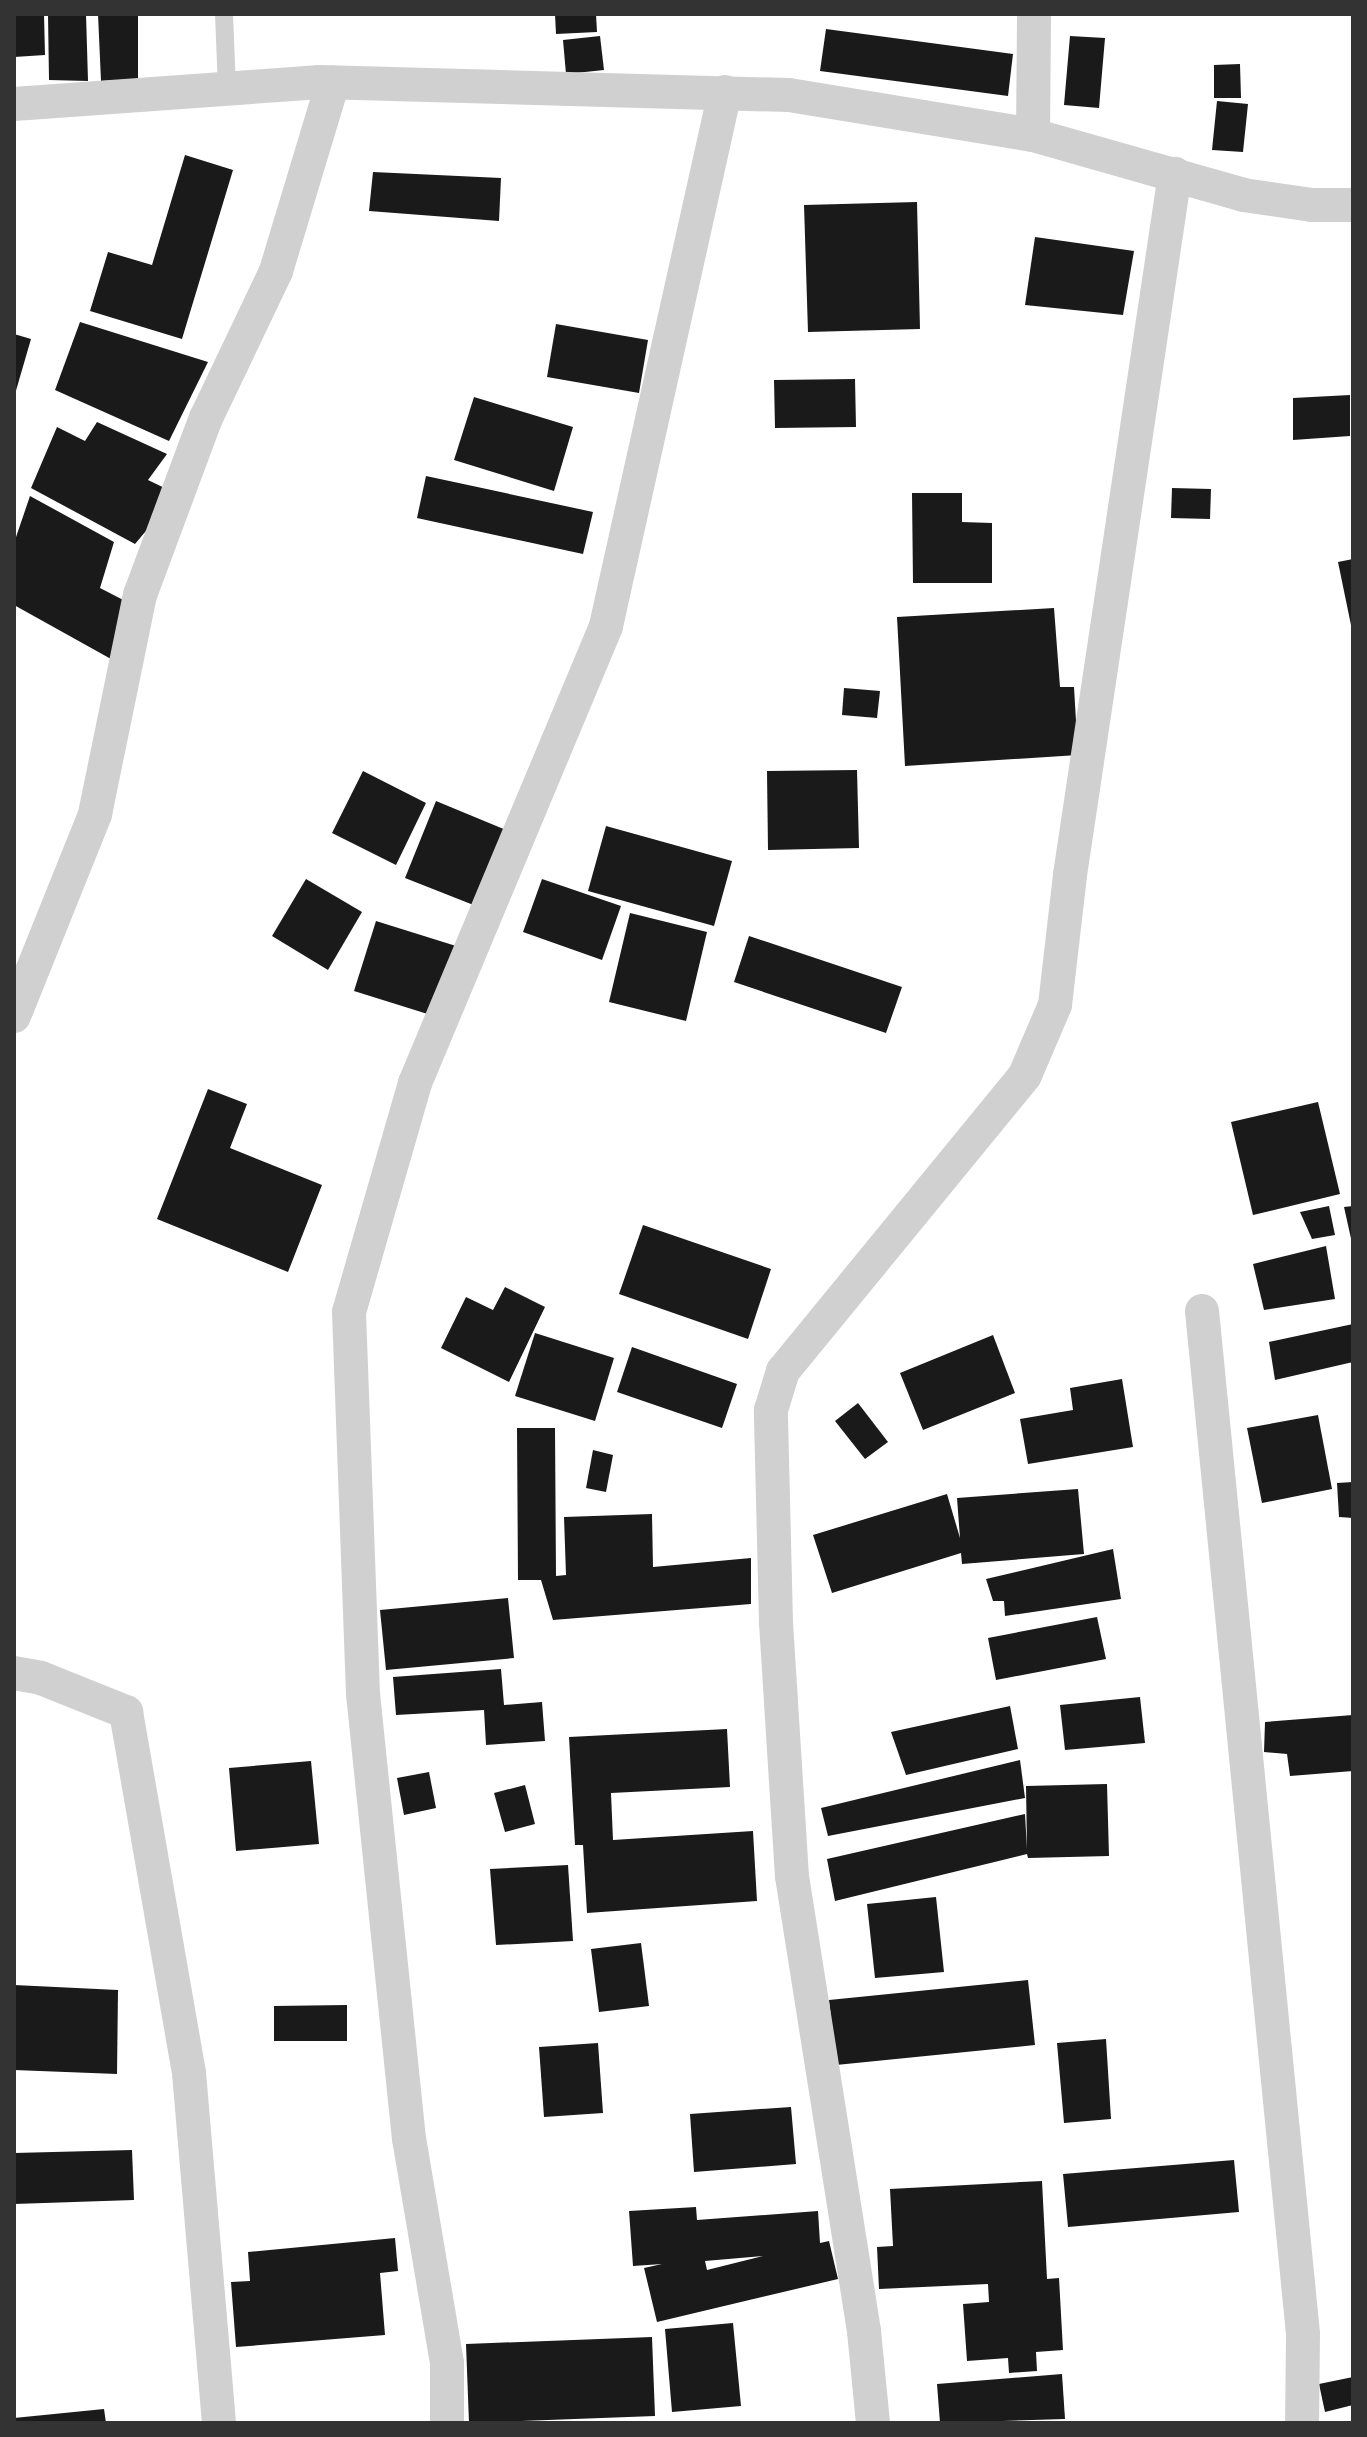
<!DOCTYPE html>
<html>
<head>
<meta charset="utf-8">
<style>
  body { margin:0 }
  #map { position:relative; width:1367px; height:2437px; overflow:hidden; background:#fff; font-family:Montserrat,sans-serif }
  div>[style] { position:absolute }
  [style*='--x'] { left:calc(var(--x)*1px); top:calc(var(--y)*1px); width:calc(var(--w)*1px); rotate:calc(var(--a)*1deg) }
  .building>* { inset:0; background:#1a1a1a }
  .lane>* { height:18px; margin:-9px; padding:0 9px; transform-origin:9px; border-radius:9px; background:#d0d0d0 }
  .street>* { height:34px; margin:-17px; padding:0 17px; transform-origin:17px; border-radius:17px; background:#d0d0d0 }
  span { translate:-50% -50%; white-space:nowrap; text-align:center; line-height:1.15; -webkit-text-stroke:8px #fff; paint-order:stroke }
  .frame { position:absolute; inset:0; border:16px solid #333; pointer-events:none }
</style>
</head>
<body>
<div id="map">
  <div class="building">
    <div style="clip-path:polygon(14px 14px,44px 14px,45px 55px,14px 57px)"></div>
    <div style="clip-path:polygon(48px 14px,86px 14px,88px 81px,49px 80px)"></div>
    <div style="clip-path:polygon(98px 14px,138px 14px,138px 79px,101px 81px)"></div>
    <div style="clip-path:polygon(555px 14px,596px 14px,597px 32px,556px 34px)"></div>
    <div style="clip-path:polygon(826px 29px,1013px 54px,1008px 96px,820px 71px)"></div>
    <div style="clip-path:polygon(600px 36px,604px 70px,566px 74px,563px 40px)"></div>
    <div style="clip-path:polygon(1070px 36px,1105px 38px,1099px 108px,1064px 105px)"></div>
    <div style="clip-path:polygon(1240px 64px,1241px 98px,1214px 98px,1214px 65px)"></div>
    <div style="clip-path:polygon(1217px 101px,1248px 104px,1243px 152px,1212px 150px)"></div>
    <div style="clip-path:polygon(185px 155px,233px 170px,182px 339px,90px 311px,108px 252px,152px 265px)"></div>
    <div style="clip-path:polygon(373px 172px,501px 178px,499px 221px,369px 211px)"></div>
    <div style="clip-path:polygon(917px 202px,920px 329px,808px 332px,804px 205px)"></div>
    <div style="clip-path:polygon(1035px 237px,1134px 251px,1123px 315px,1025px 305px)"></div>
    <div style="clip-path:polygon(80px 322px,208px 362px,169px 441px,55px 390px)"></div>
    <div style="clip-path:polygon(556px 324px,648px 340px,639px 393px,547px 377px)"></div>
    <div style="clip-path:polygon(14px 334px,31px 339px,15px 394px,14px 394px)"></div>
    <div style="clip-path:polygon(855px 379px,856px 427px,775px 428px,774px 380px)"></div>
    <div style="clip-path:polygon(1350px 395px,1350px 436px,1293px 440px,1293px 398px)"></div>
    <div style="clip-path:polygon(474px 397px,573px 427px,554px 491px,454px 460px)"></div>
    <div style="clip-path:polygon(97px 422px,167px 454px,148px 480px,177px 494px,135px 544px,31px 488px,57px 427px,85px 441px)"></div>
    <div style="clip-path:polygon(426px 476px,593px 512px,583px 554px,417px 518px)"></div>
    <div style="clip-path:polygon(1172px 488px,1211px 489px,1210px 519px,1171px 518px)"></div>
    <div style="clip-path:polygon(912px 493px,962px 493px,962px 522px,992px 523px,992px 583px,913px 583px)"></div>
    <div style="clip-path:polygon(30px 496px,114px 542px,100px 588px,133px 605px,111px 659px,14px 605px,14px 543px)"></div>
    <div style="clip-path:polygon(1353px 559px,1353px 630px,1352px 630px,1338px 562px)"></div>
    <div style="clip-path:polygon(1054px 608px,1060px 687px,1074px 687px,1078px 755px,905px 766px,897px 617px)"></div>
    <div style="clip-path:polygon(844px 688px,880px 691px,877px 718px,842px 715px)"></div>
    <div style="clip-path:polygon(857px 770px,859px 848px,768px 850px,767px 771px)"></div>
    <div style="clip-path:polygon(363px 771px,426px 803px,396px 865px,332px 833px)"></div>
    <div style="clip-path:polygon(436px 801px,506px 830px,476px 906px,405px 878px)"></div>
    <div style="clip-path:polygon(606px 826px,732px 861px,714px 926px,588px 891px)"></div>
    <div style="clip-path:polygon(306px 879px,362px 912px,328px 970px,272px 936px)"></div>
    <div style="clip-path:polygon(542px 879px,621px 906px,602px 960px,523px 932px)"></div>
    <div style="clip-path:polygon(630px 913px,707px 932px,686px 1021px,609px 1002px)"></div>
    <div style="clip-path:polygon(376px 921px,456px 946px,434px 1016px,354px 991px)"></div>
    <div style="clip-path:polygon(749px 936px,902px 987px,886px 1033px,734px 982px)"></div>
    <div style="clip-path:polygon(208px 1089px,247px 1104px,230px 1148px,322px 1185px,288px 1272px,157px 1219px)"></div>
    <div style="clip-path:polygon(1318px 1102px,1340px 1194px,1253px 1215px,1231px 1122px)"></div>
    <div style="clip-path:polygon(1329px 1206px,1335px 1235px,1312px 1239px,1300px 1212px)"></div>
    <div style="clip-path:polygon(1353px 1206px,1353px 1243px,1352px 1243px,1344px 1207px)"></div>
    <div style="clip-path:polygon(643px 1225px,771px 1269px,748px 1339px,619px 1294px)"></div>
    <div style="clip-path:polygon(1326px 1246px,1335px 1299px,1264px 1310px,1253px 1264px)"></div>
    <div style="clip-path:polygon(505px 1287px,545px 1307px,509px 1382px,441px 1348px,466px 1297px,493px 1310px)"></div>
    <div style="clip-path:polygon(1353px 1324px,1353px 1362px,1275px 1380px,1269px 1342px)"></div>
    <div style="clip-path:polygon(535px 1333px,614px 1358px,595px 1421px,515px 1396px)"></div>
    <div style="clip-path:polygon(993px 1335px,1015px 1393px,923px 1430px,900px 1373px)"></div>
    <div style="clip-path:polygon(632px 1347px,737px 1384px,722px 1428px,617px 1392px)"></div>
    <div style="clip-path:polygon(1122px 1379px,1133px 1447px,1028px 1464px,1020px 1419px,1073px 1410px,1070px 1388px)"></div>
    <div style="clip-path:polygon(858px 1403px,888px 1442px,865px 1459px,835px 1421px)"></div>
    <div style="clip-path:polygon(1318px 1415px,1332px 1489px,1262px 1503px,1247px 1428px)"></div>
    <div style="clip-path:polygon(517px 1428px,555px 1428px,556px 1576px,566px 1575px,564px 1517px,652px 1514px,653px 1567px,751px 1558px,751px 1604px,553px 1620px,541px 1580px,518px 1580px)"></div>
    <div style="clip-path:polygon(593px 1450px,613px 1455px,606px 1492px,586px 1488px)"></div>
    <div style="clip-path:polygon(1353px 1482px,1353px 1518px,1339px 1517px,1337px 1483px)"></div>
    <div style="clip-path:polygon(1078px 1489px,1084px 1554px,962px 1564px,961px 1553px,832px 1593px,813px 1535px,947px 1494px,960px 1538px,957px 1498px)"></div>
    <div style="clip-path:polygon(1113px 1549px,1121px 1599px,1005px 1616px,1004px 1601px,993px 1601px,986px 1579px)"></div>
    <div style="clip-path:polygon(508px 1598px,514px 1658px,386px 1670px,380px 1610px)"></div>
    <div style="clip-path:polygon(1097px 1617px,1106px 1659px,996px 1680px,988px 1638px)"></div>
    <div style="clip-path:polygon(501px 1669px,504px 1705px,542px 1702px,545px 1741px,486px 1745px,484px 1710px,396px 1715px,393px 1677px)"></div>
    <div style="clip-path:polygon(1140px 1697px,1145px 1743px,1065px 1750px,1060px 1705px)"></div>
    <div style="clip-path:polygon(1010px 1706px,1018px 1749px,906px 1775px,891px 1732px)"></div>
    <div style="clip-path:polygon(1353px 1715px,1353px 1771px,1290px 1776px,1287px 1754px,1264px 1752px,1265px 1722px)"></div>
    <div style="clip-path:polygon(727px 1729px,730px 1787px,611px 1793px,613px 1840px,753px 1831px,757px 1901px,587px 1913px,583px 1845px,575px 1845px,569px 1737px)"></div>
    <div style="clip-path:polygon(1020px 1760px,1025px 1798px,828px 1836px,821px 1808px)"></div>
    <div style="clip-path:polygon(311px 1761px,319px 1844px,236px 1851px,229px 1768px)"></div>
    <div style="clip-path:polygon(429px 1772px,436px 1808px,404px 1815px,397px 1778px)"></div>
    <div style="clip-path:polygon(1107px 1784px,1109px 1856px,1028px 1858px,1027px 1854px,835px 1901px,827px 1859px,1025px 1814px,1027px 1849px,1026px 1786px)"></div>
    <div style="clip-path:polygon(525px 1785px,535px 1824px,505px 1832px,494px 1793px)"></div>
    <div style="clip-path:polygon(568px 1865px,573px 1941px,496px 1945px,490px 1869px)"></div>
    <div style="clip-path:polygon(936px 1897px,944px 1972px,875px 1978px,867px 1904px)"></div>
    <div style="clip-path:polygon(641px 1943px,649px 2006px,599px 2012px,591px 1949px)"></div>
    <div style="clip-path:polygon(1028px 1980px,1035px 2045px,836px 2065px,829px 2000px)"></div>
    <div style="clip-path:polygon(14px 1985px,118px 1990px,117px 2074px,14px 2070px)"></div>
    <div style="clip-path:polygon(347px 2005px,347px 2041px,274px 2041px,274px 2006px)"></div>
    <div style="clip-path:polygon(1106px 2039px,1111px 2119px,1064px 2123px,1057px 2043px)"></div>
    <div style="clip-path:polygon(598px 2043px,603px 2113px,544px 2117px,539px 2047px)"></div>
    <div style="clip-path:polygon(791px 2107px,796px 2164px,694px 2172px,690px 2114px)"></div>
    <div style="clip-path:polygon(132px 2150px,134px 2200px,14px 2204px,14px 2153px)"></div>
    <div style="clip-path:polygon(1234px 2160px,1239px 2212px,1068px 2227px,1063px 2174px)"></div>
    <div style="clip-path:polygon(1042px 2181px,1047px 2279px,1059px 2278px,1063px 2350px,1036px 2352px,1037px 2371px,1009px 2373px,1008px 2358px,967px 2361px,963px 2304px,989px 2302px,988px 2284px,879px 2289px,877px 2247px,893px 2246px,890px 2189px)"></div>
    <div style="clip-path:polygon(evenodd,696px 2207px,697px 2220px,818px 2211px,820px 2243px,829px 2241px,838px 2279px,657px 2322px,644px 2268px,662px 2264px,633px 2266px,629px 2211px,696px 2207px,763px 2256px,707px 2270px,705px 2261px,763px 2256px)"></div>
    <div style="clip-path:polygon(395px 2238px,398px 2271px,380px 2273px,385px 2335px,236px 2347px,231px 2282px,250px 2281px,248px 2252px)"></div>
    <div style="clip-path:polygon(733px 2323px,741px 2406px,672px 2412px,665px 2329px)"></div>
    <div style="clip-path:polygon(652px 2337px,655px 2416px,469px 2423px,466px 2344px)"></div>
    <div style="clip-path:polygon(1062px 2374px,1065px 2419px,940px 2423px,937px 2384px)"></div>
    <div style="clip-path:polygon(1353px 2377px,1353px 2405px,1325px 2412px,1319px 2384px)"></div>
    <div style="clip-path:polygon(104px 2409px,106px 2423px,14px 2423px,14px 2418px)"></div>
  </div>
  <div class="lane">
    <div style="--x:224;--y:14;--w:75;--a:87.7"></div>
  </div>
  <div class="street">
    <div style="--x:14;--y:104;--w:307;--a:-4.1"></div>
    <div style="--x:320;--y:82;--w:469;--a:1.6"></div>
    <div style="--x:789;--y:95;--w:247;--a:9.3"></div>
    <div style="--x:1033;--y:135;--w:218;--a:15.9"></div>
    <div style="--x:1243;--y:195;--w:70;--a:8.2"></div>
    <div style="--x:1312;--y:205;--w:41;--a:0"></div>
    <div style="--x:1033;--y:135;--w:121;--a:-89.5"></div>
    <div style="--x:14;--y:1016;--w:218;--a:-68.1"></div>
    <div style="--x:95;--y:814;--w:224;--a:-78.4"></div>
    <div style="--x:140;--y:595;--w:189;--a:-69.6"></div>
    <div style="--x:206;--y:418;--w:163;--a:-64.5"></div>
    <div style="--x:276;--y:271;--w:197;--a:-73.2"></div>
    <div style="--x:1202;--y:1311;--w:1028;--a:84.36"></div>
    <div style="--x:1303;--y:2334;--w:89;--a:90.6"></div>
    <div style="--x:14;--y:1673;--w:27;--a:10"></div>
    <div style="--x:41;--y:1678;--w:92;--a:21.8"></div>
    <div style="--x:126;--y:1712;--w:366;--a:80.1"></div>
    <div style="--x:189;--y:2073;--w:351;--a:85.1"></div>
    <div style="--x:447;--y:2423;--w:60;--a:-90"></div>
    <div style="--x:447;--y:2363;--w:227;--a:-99.6"></div>
    <div style="--x:409;--y:2139;--w:447;--a:-95.9"></div>
    <div style="--x:363;--y:1694;--w:382;--a:-92.1"></div>
    <div style="--x:349;--y:1312;--w:238;--a:-73.9"></div>
    <div style="--x:415;--y:1083;--w:495;--a:-67.3"></div>
    <div style="--x:606;--y:626;--w:547;--a:-77.44"></div>
    <div style="--x:873;--y:2423;--w:92;--a:-95.6"></div>
    <div style="--x:864;--y:2331;--w:460;--a:-99"></div>
    <div style="--x:792;--y:1877;--w:256;--a:-93.6"></div>
    <div style="--x:776;--y:1622;--w:212;--a:-91.4"></div>
    <div style="--x:771;--y:1410;--w:41;--a:-72.9"></div>
    <div style="--x:783;--y:1371;--w:382;--a:-50.7"></div>
    <div style="--x:1025;--y:1075;--w:76;--a:-66.8"></div>
    <div style="--x:1055;--y:1005;--w:131;--a:-83.4"></div>
    <div style="--x:1070;--y:875;--w:709;--a:-81.48"></div>
  </div>
  <div class="frame"></div>
</div>
</body>
</html>
